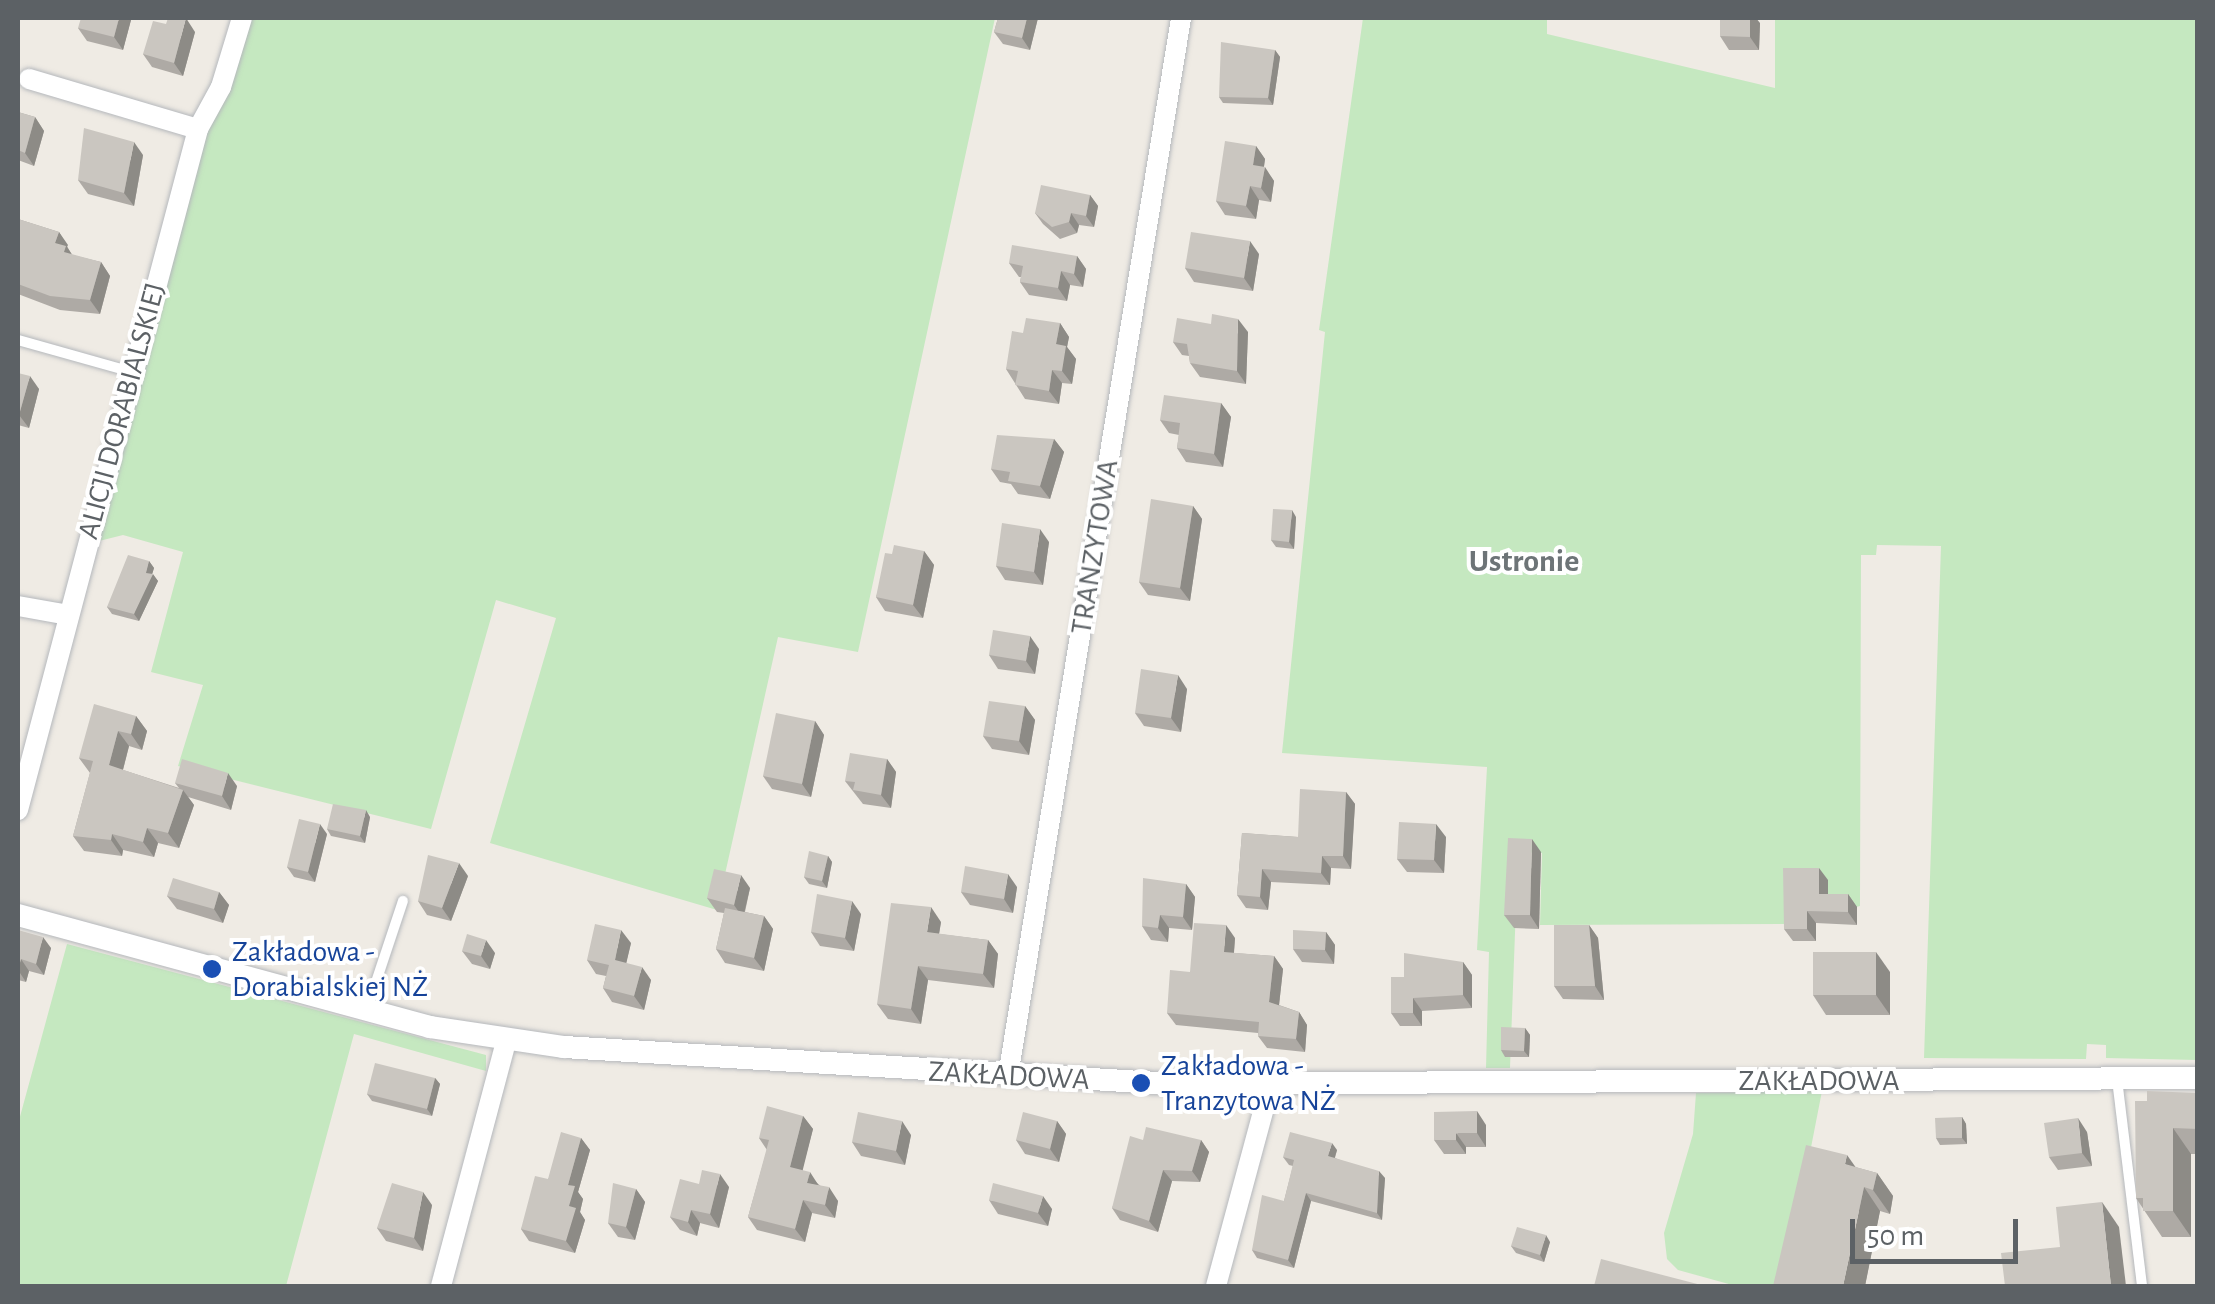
<!DOCTYPE html>
<html>
<head>
<meta charset="utf-8">
<style>
  body { margin:0 }
  #map { position:relative; width:2215px; height:1304px; overflow:hidden; background:#efebe4; font-family:"Alegreya Sans",sans-serif }
  div>[style] { position:absolute }
  [style*='--x'] { left:calc(var(--x)*1px); top:calc(var(--y)*1px); width:calc(var(--w)*1px); rotate:calc(var(--a)*1deg) }
  .green>* { inset:0; background:#c5e8c0 }
  .roads { filter:drop-shadow(0 0 2px #b5b8bc) drop-shadow(0 0 2px #b5b8bc) }
  .service>* { height:10px; margin:-5px; padding:0 5px; transform-origin:5px; border-radius:5px; background:#fff }
  .minor>* { height:20px; margin:-10px; padding:0 10px; transform-origin:10px; border-radius:10px; background:#fff }
  .tertiary>* { height:22px; margin:-11px; padding:0 11px; transform-origin:11px; border-radius:11px; background:#fff }
  .wall>* { inset:0; background:#aeaaa5 }
  .shaded-wall>* { inset:0; background:#8d8b86 }
  .building>* { inset:0; background:#cac6c0 }
  .dots>* { width:28px; height:28px; translate:-50% -50%; box-sizing:border-box; border:5px solid #fff; border-radius:50% }
  span { translate:-50% -50%; white-space:nowrap; text-align:center; line-height:1.15; -webkit-text-stroke:8px #fff; paint-order:stroke }
  .street-label { font-size:30px; color:#5c6165 }
  .transit-label { font-size:30px; color:#164399 }
  .left { translate:0 -50%; text-align:left }
  .neighbourhood-label { font-size:32px; color:#6d7477; font-weight:700 }
  .frame { position:absolute; inset:0; border:20px solid #5c6165; pointer-events:none }
  .scale { position:absolute; left:1850px; top:1219px; width:168px; height:45px; box-sizing:border-box; border:5px solid #5c6165; border-top:0; padding-left:12px; font-size:30px; line-height:35px; white-space:nowrap; color:#5c6165; -webkit-text-stroke:8px #fff; paint-order:stroke }
</style>
</head>
<body>
<div id="map">
  <div class="green">
    <div style="clip-path:polygon(249px 18px,995px 18px,858px 652px,778px 637px,717px 910px,490px 843px,556px 618px,496px 600px,431px 829px,178px 766px,203px 685px,151px 672px,183px 552px,123px 535px,99px 541px,196px 162px)"></div>
    <div style="clip-path:polygon(1363px 18px,1547px 18px,1547px 34px,1775px 88px,1775px 18px,2197px 18px,2197px 1060px,2106px 1058px,2106px 1045px,2087px 1044px,2086px 1059px,1924px 1058px,1941px 546px,1877px 545px,1876px 555px,1861px 555px,1860px 906px,1793px 924px,1540px 925px,1542px 853px,1518px 852px,1510px 1068px,1486px 1068px,1489px 952px,1477px 950px,1487px 767px,1282px 753px,1325px 332px,1319px 330px)"></div>
    <div style="clip-path:polygon(67px 944px,486px 1055px,486px 1071px,354px 1034px,286px 1286px,18px 1286px,18px 1124px)"></div>
    <div style="clip-path:polygon(1822px 1091px,1784px 1286px,1736px 1286px,1678px 1270px,1667px 1259px,1664px 1233px,1693px 1134px,1696px 1093px)"></div>
  </div>
  <div class="roads">
    <div class="service">
      <div style="--x:18;--y:340;--w:118;--a:15.7"></div>
      <div style="--x:367;--y:1009;--w:114;--a:-71.6"></div>
      <div style="--x:2117;--y:1079;--w:209;--a:83.1"></div>
    </div>
    <div class="minor">
      <div style="--x:29;--y:79;--w:176;--a:16.5"></div>
      <div style="--x:18;--y:606;--w:52;--a:10"></div>
      <div style="--x:18;--y:810;--w:704;--a:-75.19"></div>
      <div style="--x:198;--y:129;--w:48;--a:-61.3"></div>
      <div style="--x:221;--y:87;--w:72;--a:-73.1"></div>
      <div style="--x:1008;--y:1076;--w:1072;--a:-80.71"></div>
      <div style="--x:441;--y:1286;--w:253;--a:-75.1"></div>
      <div style="--x:1216;--y:1286;--w:207;--a:-74.9"></div>
    </div>
    <div class="tertiary">
      <div style="--x:18;--y:915;--w:427;--a:15.2"></div>
      <div style="--x:430;--y:1027;--w:135;--a:8.5"></div>
      <div style="--x:564;--y:1047;--w:612;--a:3.47"></div>
      <div style="--x:1175;--y:1084;--w:1023;--a:-0.34"></div>
    </div>
  </div>
  <div class="wall">
    <div style="clip-path:polygon(998px 18px,1038px 18px,1030px 50px,1003px 44px,994px 32px)"></div>
    <div style="clip-path:polygon(131px 20px,123px 50px,87px 41px,78px 28px)"></div>
    <div style="clip-path:polygon(1760px 23px,1759px 50px,1729px 50px,1720px 36px)"></div>
    <div style="clip-path:polygon(195px 32px,183px 76px,152px 67px,143px 54px)"></div>
    <div style="clip-path:polygon(1275px 50px,1280px 57px,1273px 105px,1223px 103px,1219px 97px)"></div>
    <div style="clip-path:polygon(18px 112px,35px 117px,44px 131px,34px 166px,18px 160px)"></div>
    <div style="clip-path:polygon(1256px 146px,1265px 159px,1264px 167px,1274px 181px,1271px 202px,1259px 200px,1256px 219px,1225px 215px,1216px 201px)"></div>
    <div style="clip-path:polygon(143px 155px,134px 206px,88px 194px,78px 180px)"></div>
    <div style="clip-path:polygon(1090px 195px,1098px 206px,1094px 227px,1079px 225px,1077px 233px,1060px 239px,1043px 224px,1035px 213px)"></div>
    <div style="clip-path:polygon(18px 219px,59px 232px,72px 255px,101px 262px,110px 276px,100px 314px,60px 310px,18px 294px)"></div>
    <div style="clip-path:polygon(1259px 254px,1253px 291px,1194px 282px,1185px 268px)"></div>
    <div style="clip-path:polygon(1077px 256px,1086px 269px,1083px 287px,1070px 285px,1067px 301px,1029px 295px,1020px 282px,1021px 277px,1019px 277px,1009px 263px)"></div>
    <div style="clip-path:polygon(1060px 323px,1069px 337px,1067px 347px,1076px 359px,1072px 384px,1062px 383px,1059px 404px,1025px 399px,1006px 369px,1023px 333px)"></div>
    <div style="clip-path:polygon(1248px 332px,1246px 384px,1200px 377px,1190px 363px,1189px 356px,1182px 355px,1173px 342px)"></div>
    <div style="clip-path:polygon(18px 373px,39px 389px,29px 428px,18px 425px)"></div>
    <div style="clip-path:polygon(1221px 403px,1231px 417px,1223px 467px,1186px 462px,1177px 448px,1179px 435px,1169px 433px,1160px 420px)"></div>
    <div style="clip-path:polygon(1054px 439px,1064px 452px,1050px 499px,1018px 494px,1011px 484px,1000px 482px,991px 469px)"></div>
    <div style="clip-path:polygon(1193px 506px,1202px 519px,1190px 601px,1148px 595px,1139px 582px)"></div>
    <div style="clip-path:polygon(1296px 517px,1294px 549px,1276px 547px,1271px 540px)"></div>
    <div style="clip-path:polygon(1049px 542px,1043px 585px,1005px 580px,996px 566px)"></div>
    <div style="clip-path:polygon(924px 551px,934px 565px,923px 618px,885px 611px,876px 597px,892px 554px)"></div>
    <div style="clip-path:polygon(149px 561px,154px 568px,152px 574px,158px 581px,139px 621px,112px 614px,107px 607px)"></div>
    <div style="clip-path:polygon(1039px 649px,1035px 674px,998px 669px,989px 655px)"></div>
    <div style="clip-path:polygon(1187px 689px,1181px 732px,1144px 726px,1135px 713px)"></div>
    <div style="clip-path:polygon(1025px 706px,1035px 720px,1029px 755px,992px 749px,983px 736px)"></div>
    <div style="clip-path:polygon(136px 716px,147px 731px,142px 750px,129px 746px,123px 770px,179px 788px,175px 783px,237px 786px,231px 810px,188px 797px,194px 805px,179px 848px,158px 843px,154px 857px,123px 850px,122px 856px,84px 851px,73px 836px,90px 773px,79px 758px)"></div>
    <div style="clip-path:polygon(815px 721px,824px 735px,811px 797px,772px 789px,763px 776px)"></div>
    <div style="clip-path:polygon(887px 759px,896px 772px,891px 808px,863px 804px,845px 781px)"></div>
    <div style="clip-path:polygon(1346px 792px,1355px 804px,1351px 869px,1331px 868px,1330px 885px,1271px 882px,1268px 910px,1246px 908px,1237px 895px,1242px 833px,1298px 837px)"></div>
    <div style="clip-path:polygon(370px 817px,365px 843px,331px 836px,327px 829px)"></div>
    <div style="clip-path:polygon(327px 834px,315px 882px,294px 877px,287px 867px)"></div>
    <div style="clip-path:polygon(1446px 837px,1444px 873px,1407px 872px,1397px 859px)"></div>
    <div style="clip-path:polygon(1541px 852px,1539px 929px,1514px 928px,1504px 915px)"></div>
    <div style="clip-path:polygon(828px 856px,832px 862px,827px 888px,809px 884px,804px 877px)"></div>
    <div style="clip-path:polygon(468px 876px,451px 921px,427px 915px,418px 901px)"></div>
    <div style="clip-path:polygon(1828px 880px,1828px 894px,1848px 894px,1857px 907px,1857px 925px,1816px 923px,1816px 941px,1793px 941px,1784px 929px)"></div>
    <div style="clip-path:polygon(1186px 884px,1195px 897px,1192px 930px,1169px 928px,1168px 942px,1151px 940px,1142px 926px)"></div>
    <div style="clip-path:polygon(1017px 887px,1013px 913px,970px 905px,961px 892px)"></div>
    <div style="clip-path:polygon(750px 888px,745px 912px,764px 916px,773px 929px,764px 971px,725px 963px,716px 949px,724px 913px,717px 912px,707px 898px)"></div>
    <div style="clip-path:polygon(219px 892px,229px 905px,223px 923px,177px 909px,167px 896px)"></div>
    <div style="clip-path:polygon(861px 914px,854px 951px,820px 946px,811px 932px)"></div>
    <div style="clip-path:polygon(941px 922px,939px 934px,988px 940px,998px 954px,994px 988px,928px 980px,921px 1024px,888px 1019px,877px 1004px)"></div>
    <div style="clip-path:polygon(1589px 925px,1598px 938px,1604px 1000px,1563px 999px,1554px 986px)"></div>
    <div style="clip-path:polygon(18px 930px,51px 948px,44px 975px,29px 971px,26px 982px,18px 980px)"></div>
    <div style="clip-path:polygon(1326px 932px,1335px 945px,1334px 964px,1302px 962px,1293px 949px)"></div>
    <div style="clip-path:polygon(1235px 938px,1234px 953px,1274px 956px,1283px 969px,1279px 1005px,1299px 1012px,1307px 1025px,1305px 1052px,1267px 1048px,1258px 1036px,1258px 1033px,1176px 1025px,1167px 1013px,1190px 972px)"></div>
    <div style="clip-path:polygon(631px 943px,626px 963px,651px 980px,644px 1010px,612px 1002px,603px 988px,606px 976px,596px 974px,587px 960px)"></div>
    <div style="clip-path:polygon(462px 951px,495px 953px,490px 969px,472px 964px)"></div>
    <div style="clip-path:polygon(1463px 962px,1472px 975px,1472px 1008px,1422px 1011px,1422px 1026px,1400px 1026px,1391px 1013px,1404px 977px)"></div>
    <div style="clip-path:polygon(1890px 972px,1890px 1015px,1826px 1015px,1813px 995px)"></div>
    <div style="clip-path:polygon(1525px 1028px,1530px 1035px,1529px 1057px,1505px 1057px,1501px 1050px)"></div>
    <div style="clip-path:polygon(435px 1078px,440px 1084px,432px 1116px,372px 1101px,367px 1094px)"></div>
    <div style="clip-path:polygon(2198px 1093px,2198px 1154px,2191px 1154px,2191px 1237px,2162px 1237px,2136px 1198px,2147px 1101px)"></div>
    <div style="clip-path:polygon(803px 1116px,813px 1129px,802px 1170px,838px 1201px,835px 1218px,812px 1213px,805px 1242px,757px 1230px,748px 1217px,767px 1150px,759px 1138px)"></div>
    <div style="clip-path:polygon(1962px 1117px,1966px 1124px,1967px 1144px,1940px 1145px,1936px 1138px)"></div>
    <div style="clip-path:polygon(1057px 1121px,1066px 1134px,1059px 1162px,1025px 1154px,1016px 1140px)"></div>
    <div style="clip-path:polygon(1486px 1125px,1486px 1147px,1466px 1147px,1466px 1154px,1444px 1154px,1434px 1140px)"></div>
    <div style="clip-path:polygon(2087px 1132px,2092px 1166px,2058px 1170px,2049px 1157px)"></div>
    <div style="clip-path:polygon(911px 1135px,905px 1165px,861px 1156px,852px 1142px)"></div>
    <div style="clip-path:polygon(581px 1138px,590px 1150px,578px 1192px,583px 1199px,580px 1212px,585px 1220px,575px 1253px,529px 1241px,521px 1229px,548px 1179px)"></div>
    <div style="clip-path:polygon(1143px 1140px,1201px 1140px,1209px 1152px,1200px 1182px,1172px 1181px,1158px 1232px,1120px 1220px,1112px 1208px)"></div>
    <div style="clip-path:polygon(1337px 1150px,1335px 1158px,1385px 1178px,1382px 1220px,1311px 1201px,1294px 1268px,1257px 1258px,1252px 1250px,1284px 1201px,1293px 1166px,1289px 1165px,1283px 1157px)"></div>
    <div style="clip-path:polygon(1855px 1167px,1877px 1173px,1893px 1196px,1890px 1214px,1880px 1211px,1865px 1286px)"></div>
    <div style="clip-path:polygon(699px 1184px,729px 1187px,719px 1228px,700px 1223px,697px 1236px,680px 1230px,670px 1217px)"></div>
    <div style="clip-path:polygon(636px 1189px,645px 1202px,635px 1240px,618px 1237px,608px 1223px)"></div>
    <div style="clip-path:polygon(989px 1200px,1052px 1209px,1048px 1226px,998px 1214px)"></div>
    <div style="clip-path:polygon(432px 1205px,423px 1251px,386px 1241px,377px 1228px)"></div>
    <div style="clip-path:polygon(1550px 1242px,1544px 1262px,1516px 1253px,1511px 1246px)"></div>
  </div>
  <div class="shaded-wall">
    <div style="clip-path:polygon(119px 18px,129px 18px,131px 20px,123px 50px,114px 37px)"></div>
    <div style="clip-path:polygon(186px 18px,195px 32px,183px 76px,174px 63px)"></div>
    <div style="clip-path:polygon(1027px 18px,1038px 18px,1030px 50px,1022px 38px)"></div>
    <div style="clip-path:polygon(1750px 18px,1756px 18px,1760px 23px,1759px 50px,1750px 37px)"></div>
    <div style="clip-path:polygon(1275px 50px,1280px 57px,1273px 105px,1268px 98px)"></div>
    <div style="clip-path:polygon(35px 117px,44px 131px,34px 166px,25px 153px)"></div>
    <div style="clip-path:polygon(134px 142px,143px 155px,134px 206px,124px 193px)"></div>
    <div style="clip-path:polygon(1256px 146px,1265px 159px,1262px 179px,1253px 165px)"></div>
    <div style="clip-path:polygon(1265px 167px,1274px 181px,1271px 202px,1261px 188px)"></div>
    <div style="clip-path:polygon(1250px 186px,1259px 200px,1256px 219px,1246px 206px)"></div>
    <div style="clip-path:polygon(1090px 195px,1098px 206px,1094px 227px,1086px 216px)"></div>
    <div style="clip-path:polygon(1071px 213px,1079px 225px,1077px 233px,1069px 222px)"></div>
    <div style="clip-path:polygon(59px 232px,68px 245px,67px 247px,75px 259px,65px 254px,55px 243px)"></div>
    <div style="clip-path:polygon(1250px 241px,1259px 254px,1253px 291px,1244px 278px)"></div>
    <div style="clip-path:polygon(1077px 256px,1086px 269px,1083px 287px,1074px 274px)"></div>
    <div style="clip-path:polygon(101px 262px,110px 276px,100px 314px,90px 300px)"></div>
    <div style="clip-path:polygon(1061px 271px,1070px 285px,1067px 301px,1058px 288px)"></div>
    <div style="clip-path:polygon(1238px 319px,1248px 332px,1246px 384px,1237px 371px)"></div>
    <div style="clip-path:polygon(1060px 323px,1069px 337px,1067px 347px,1076px 359px,1072px 384px,1062px 371px,1056px 344px)"></div>
    <div style="clip-path:polygon(1052px 370px,1062px 383px,1059px 404px,1049px 391px)"></div>
    <div style="clip-path:polygon(30px 376px,39px 389px,29px 428px,19px 415px)"></div>
    <div style="clip-path:polygon(1221px 403px,1231px 417px,1223px 467px,1214px 454px)"></div>
    <div style="clip-path:polygon(1054px 439px,1064px 452px,1050px 499px,1040px 486px)"></div>
    <div style="clip-path:polygon(1193px 506px,1202px 519px,1190px 601px,1180px 588px)"></div>
    <div style="clip-path:polygon(1292px 510px,1296px 517px,1294px 549px,1289px 542px)"></div>
    <div style="clip-path:polygon(1040px 529px,1049px 542px,1043px 585px,1034px 572px)"></div>
    <div style="clip-path:polygon(924px 551px,934px 565px,923px 618px,913px 605px)"></div>
    <div style="clip-path:polygon(149px 561px,154px 568px,151px 578px,153px 574px,158px 581px,139px 621px,134px 614px)"></div>
    <div style="clip-path:polygon(1030px 636px,1039px 649px,1035px 674px,1026px 661px)"></div>
    <div style="clip-path:polygon(1178px 675px,1187px 689px,1181px 732px,1171px 718px)"></div>
    <div style="clip-path:polygon(1025px 706px,1035px 720px,1029px 755px,1019px 741px)"></div>
    <div style="clip-path:polygon(136px 716px,147px 731px,142px 750px,131px 734px)"></div>
    <div style="clip-path:polygon(815px 721px,824px 735px,811px 797px,802px 784px)"></div>
    <div style="clip-path:polygon(118px 731px,129px 746px,120px 781px,109px 765px)"></div>
    <div style="clip-path:polygon(887px 759px,896px 772px,891px 808px,881px 795px)"></div>
    <div style="clip-path:polygon(228px 773px,237px 786px,231px 810px,222px 796px)"></div>
    <div style="clip-path:polygon(183px 790px,194px 805px,179px 848px,168px 833px)"></div>
    <div style="clip-path:polygon(1346px 792px,1355px 804px,1351px 869px,1343px 856px)"></div>
    <div style="clip-path:polygon(366px 810px,370px 817px,365px 843px,360px 836px)"></div>
    <div style="clip-path:polygon(320px 824px,327px 834px,315px 882px,308px 872px)"></div>
    <div style="clip-path:polygon(1436px 824px,1446px 837px,1444px 873px,1434px 860px)"></div>
    <div style="clip-path:polygon(147px 828px,158px 843px,154px 857px,143px 842px)"></div>
    <div style="clip-path:polygon(112px 834px,123px 850px,122px 856px,111px 840px)"></div>
    <div style="clip-path:polygon(1532px 839px,1541px 852px,1539px 929px,1530px 915px)"></div>
    <div style="clip-path:polygon(828px 856px,832px 862px,827px 888px,822px 881px)"></div>
    <div style="clip-path:polygon(1322px 856px,1331px 868px,1330px 885px,1321px 873px)"></div>
    <div style="clip-path:polygon(459px 863px,468px 876px,451px 921px,442px 908px)"></div>
    <div style="clip-path:polygon(1819px 868px,1828px 880px,1828px 907px,1819px 894px)"></div>
    <div style="clip-path:polygon(1262px 869px,1271px 882px,1268px 910px,1260px 897px)"></div>
    <div style="clip-path:polygon(1008px 874px,1017px 887px,1013px 913px,1004px 899px)"></div>
    <div style="clip-path:polygon(741px 875px,750px 888px,743px 918px,734px 905px)"></div>
    <div style="clip-path:polygon(1186px 884px,1195px 897px,1192px 930px,1183px 917px)"></div>
    <div style="clip-path:polygon(219px 892px,229px 905px,223px 923px,214px 909px)"></div>
    <div style="clip-path:polygon(1848px 894px,1857px 907px,1857px 925px,1848px 912px)"></div>
    <div style="clip-path:polygon(852px 901px,861px 914px,854px 951px,845px 938px)"></div>
    <div style="clip-path:polygon(931px 907px,941px 922px,937px 946px,927px 932px)"></div>
    <div style="clip-path:polygon(1807px 911px,1816px 923px,1816px 941px,1807px 929px)"></div>
    <div style="clip-path:polygon(1160px 915px,1169px 928px,1168px 942px,1158px 928px)"></div>
    <div style="clip-path:polygon(764px 916px,773px 929px,764px 971px,754px 958px)"></div>
    <div style="clip-path:polygon(1226px 925px,1235px 938px,1233px 964px,1224px 952px)"></div>
    <div style="clip-path:polygon(1589px 925px,1598px 938px,1604px 1000px,1595px 986px)"></div>
    <div style="clip-path:polygon(621px 930px,631px 943px,624px 973px,615px 960px)"></div>
    <div style="clip-path:polygon(1326px 932px,1335px 945px,1334px 964px,1325px 950px)"></div>
    <div style="clip-path:polygon(43px 937px,51px 948px,44px 975px,36px 964px)"></div>
    <div style="clip-path:polygon(486px 940px,495px 953px,490px 969px,481px 956px)"></div>
    <div style="clip-path:polygon(988px 940px,998px 954px,994px 988px,983px 974px)"></div>
    <div style="clip-path:polygon(1876px 952px,1890px 972px,1890px 1015px,1876px 995px)"></div>
    <div style="clip-path:polygon(1274px 956px,1283px 969px,1278px 1014px,1269px 1002px)"></div>
    <div style="clip-path:polygon(21px 959px,29px 971px,26px 982px,18px 970px)"></div>
    <div style="clip-path:polygon(1463px 962px,1472px 975px,1472px 1008px,1463px 995px)"></div>
    <div style="clip-path:polygon(918px 966px,928px 980px,921px 1024px,911px 1009px)"></div>
    <div style="clip-path:polygon(642px 967px,651px 980px,644px 1010px,634px 996px)"></div>
    <div style="clip-path:polygon(1413px 998px,1422px 1011px,1422px 1026px,1413px 1013px)"></div>
    <div style="clip-path:polygon(1299px 1012px,1307px 1025px,1305px 1052px,1296px 1039px)"></div>
    <div style="clip-path:polygon(1525px 1028px,1530px 1035px,1529px 1057px,1524px 1051px)"></div>
    <div style="clip-path:polygon(435px 1078px,440px 1084px,432px 1116px,427px 1109px)"></div>
    <div style="clip-path:polygon(1477px 1111px,1486px 1125px,1486px 1147px,1477px 1133px)"></div>
    <div style="clip-path:polygon(803px 1116px,813px 1129px,800px 1181px,790px 1167px)"></div>
    <div style="clip-path:polygon(1962px 1117px,1966px 1124px,1967px 1144px,1962px 1138px)"></div>
    <div style="clip-path:polygon(2078px 1118px,2087px 1132px,2092px 1166px,2082px 1153px)"></div>
    <div style="clip-path:polygon(902px 1121px,911px 1135px,905px 1165px,896px 1151px)"></div>
    <div style="clip-path:polygon(1057px 1121px,1066px 1134px,1059px 1162px,1050px 1149px)"></div>
    <div style="clip-path:polygon(2173px 1128px,2191px 1154px,2191px 1237px,2173px 1211px)"></div>
    <div style="clip-path:polygon(1456px 1133px,1466px 1147px,1466px 1154px,1456px 1140px)"></div>
    <div style="clip-path:polygon(581px 1138px,590px 1150px,578px 1192px,583px 1199px,580px 1212px,585px 1220px,575px 1253px,566px 1241px,568px 1185px)"></div>
    <div style="clip-path:polygon(1201px 1140px,1209px 1152px,1200px 1182px,1192px 1171px)"></div>
    <div style="clip-path:polygon(1332px 1143px,1337px 1150px,1333px 1163px,1328px 1156px)"></div>
    <div style="clip-path:polygon(1847px 1155px,1864px 1179px,1845px 1164px)"></div>
    <div style="clip-path:polygon(1163px 1170px,1172px 1181px,1158px 1232px,1149px 1221px)"></div>
    <div style="clip-path:polygon(1379px 1171px,1385px 1178px,1382px 1220px,1377px 1213px)"></div>
    <div style="clip-path:polygon(810px 1172px,819px 1186px,807px 1183px)"></div>
    <div style="clip-path:polygon(1877px 1173px,1893px 1196px,1890px 1214px,1873px 1190px)"></div>
    <div style="clip-path:polygon(720px 1174px,729px 1187px,719px 1228px,710px 1214px)"></div>
    <div style="clip-path:polygon(829px 1187px,838px 1201px,835px 1218px,825px 1205px)"></div>
    <div style="clip-path:polygon(1864px 1187px,1880px 1211px,1865px 1286px,1843px 1286px)"></div>
    <div style="clip-path:polygon(636px 1189px,645px 1202px,635px 1240px,626px 1227px)"></div>
    <div style="clip-path:polygon(423px 1192px,432px 1205px,423px 1251px,414px 1238px)"></div>
    <div style="clip-path:polygon(1306px 1193px,1311px 1201px,1294px 1268px,1288px 1260px)"></div>
    <div style="clip-path:polygon(1043px 1196px,1052px 1209px,1048px 1226px,1038px 1213px)"></div>
    <div style="clip-path:polygon(803px 1200px,812px 1213px,805px 1242px,795px 1229px)"></div>
    <div style="clip-path:polygon(2102px 1202px,2119px 1227px,2126px 1286px,2111px 1286px)"></div>
    <div style="clip-path:polygon(691px 1210px,700px 1223px,697px 1236px,688px 1222px)"></div>
    <div style="clip-path:polygon(1546px 1235px,1550px 1242px,1544px 1262px,1540px 1255px)"></div>
  </div>
  <div class="building">
    <div style="clip-path:polygon(81px 18px,119px 18px,114px 37px,78px 28px)"></div>
    <div style="clip-path:polygon(168px 18px,186px 18px,174px 63px,143px 54px,153px 21px,166px 24px)"></div>
    <div style="clip-path:polygon(998px 18px,1027px 18px,1022px 38px,994px 32px)"></div>
    <div style="clip-path:polygon(1720px 18px,1750px 18px,1750px 37px,1720px 36px)"></div>
    <div style="clip-path:polygon(1221px 42px,1275px 50px,1268px 98px,1219px 97px)"></div>
    <div style="clip-path:polygon(18px 112px,35px 117px,25px 153px,18px 150px)"></div>
    <div style="clip-path:polygon(84px 128px,134px 142px,124px 193px,78px 180px)"></div>
    <div style="clip-path:polygon(1225px 141px,1256px 146px,1253px 165px,1265px 167px,1261px 188px,1250px 186px,1246px 206px,1216px 201px)"></div>
    <div style="clip-path:polygon(1041px 185px,1090px 195px,1086px 216px,1071px 213px,1069px 222px,1052px 227px,1035px 213px)"></div>
    <div style="clip-path:polygon(18px 219px,59px 232px,55px 243px,66px 246px,64px 252px,101px 262px,90px 300px,50px 296px,18px 284px)"></div>
    <div style="clip-path:polygon(1191px 232px,1250px 241px,1244px 278px,1185px 268px)"></div>
    <div style="clip-path:polygon(1012px 245px,1077px 256px,1074px 274px,1061px 271px,1058px 288px,1020px 282px,1023px 266px,1009px 263px)"></div>
    <div style="clip-path:polygon(1212px 314px,1238px 319px,1237px 371px,1190px 363px,1187px 344px,1173px 342px,1177px 318px,1211px 324px)"></div>
    <div style="clip-path:polygon(1026px 318px,1060px 323px,1056px 344px,1066px 346px,1062px 371px,1052px 370px,1049px 391px,1015px 385px,1018px 371px,1006px 369px,1012px 331px,1023px 333px)"></div>
    <div style="clip-path:polygon(18px 373px,30px 376px,19px 415px,18px 414px)"></div>
    <div style="clip-path:polygon(1164px 395px,1221px 403px,1214px 454px,1177px 448px,1180px 423px,1160px 420px)"></div>
    <div style="clip-path:polygon(997px 435px,1054px 439px,1040px 486px,1008px 481px,1010px 472px,991px 469px)"></div>
    <div style="clip-path:polygon(1151px 499px,1193px 506px,1180px 588px,1139px 582px)"></div>
    <div style="clip-path:polygon(1273px 509px,1292px 510px,1289px 542px,1271px 540px)"></div>
    <div style="clip-path:polygon(1002px 523px,1040px 529px,1034px 572px,996px 566px)"></div>
    <div style="clip-path:polygon(894px 545px,924px 551px,913px 605px,876px 597px,885px 553px,892px 554px)"></div>
    <div style="clip-path:polygon(128px 555px,149px 561px,146px 573px,153px 574px,134px 614px,107px 607px)"></div>
    <div style="clip-path:polygon(993px 630px,1030px 636px,1026px 661px,989px 655px)"></div>
    <div style="clip-path:polygon(1141px 669px,1178px 675px,1171px 718px,1135px 713px)"></div>
    <div style="clip-path:polygon(989px 701px,1025px 706px,1019px 741px,983px 736px)"></div>
    <div style="clip-path:polygon(94px 704px,136px 716px,131px 734px,118px 731px,109px 765px,183px 790px,168px 833px,147px 828px,143px 842px,112px 834px,111px 840px,73px 836px,93px 761px,79px 758px)"></div>
    <div style="clip-path:polygon(776px 713px,815px 721px,802px 784px,763px 776px)"></div>
    <div style="clip-path:polygon(850px 753px,887px 759px,881px 795px,853px 790px,855px 782px,845px 781px)"></div>
    <div style="clip-path:polygon(182px 759px,228px 773px,222px 796px,175px 783px)"></div>
    <div style="clip-path:polygon(1300px 789px,1346px 792px,1343px 856px,1322px 856px,1321px 873px,1262px 869px,1260px 897px,1237px 895px,1242px 833px,1298px 837px)"></div>
    <div style="clip-path:polygon(333px 804px,366px 810px,360px 836px,327px 829px)"></div>
    <div style="clip-path:polygon(299px 819px,320px 824px,308px 872px,287px 867px)"></div>
    <div style="clip-path:polygon(1399px 822px,1436px 824px,1434px 860px,1397px 859px)"></div>
    <div style="clip-path:polygon(1508px 838px,1532px 839px,1530px 915px,1504px 915px)"></div>
    <div style="clip-path:polygon(809px 851px,828px 856px,822px 881px,804px 877px)"></div>
    <div style="clip-path:polygon(428px 855px,459px 863px,442px 908px,418px 901px)"></div>
    <div style="clip-path:polygon(965px 866px,1008px 874px,1004px 899px,961px 892px)"></div>
    <div style="clip-path:polygon(1783px 868px,1819px 868px,1819px 894px,1848px 894px,1848px 912px,1807px 911px,1807px 929px,1784px 929px)"></div>
    <div style="clip-path:polygon(714px 869px,741px 875px,734px 905px,707px 898px)"></div>
    <div style="clip-path:polygon(173px 878px,219px 892px,214px 909px,167px 896px)"></div>
    <div style="clip-path:polygon(1143px 878px,1186px 884px,1183px 917px,1160px 915px,1158px 928px,1142px 926px)"></div>
    <div style="clip-path:polygon(817px 894px,852px 901px,845px 938px,811px 932px)"></div>
    <div style="clip-path:polygon(891px 903px,931px 907px,927px 932px,988px 940px,983px 974px,918px 966px,911px 1009px,877px 1004px)"></div>
    <div style="clip-path:polygon(725px 908px,764px 916px,754px 958px,716px 949px)"></div>
    <div style="clip-path:polygon(1194px 923px,1226px 925px,1224px 952px,1274px 956px,1269px 1002px,1299px 1012px,1296px 1039px,1258px 1036px,1259px 1022px,1167px 1013px,1170px 970px,1190px 972px)"></div>
    <div style="clip-path:polygon(595px 924px,621px 930px,615px 960px,642px 967px,634px 996px,603px 988px,609px 965px,587px 960px)"></div>
    <div style="clip-path:polygon(1554px 925px,1589px 925px,1595px 986px,1554px 986px)"></div>
    <div style="clip-path:polygon(18px 930px,43px 937px,36px 964px,21px 959px,18px 970px)"></div>
    <div style="clip-path:polygon(1293px 930px,1326px 932px,1325px 950px,1293px 949px)"></div>
    <div style="clip-path:polygon(467px 934px,486px 940px,481px 956px,462px 951px)"></div>
    <div style="clip-path:polygon(1813px 952px,1876px 952px,1876px 995px,1813px 995px)"></div>
    <div style="clip-path:polygon(1404px 953px,1463px 962px,1463px 995px,1413px 998px,1413px 1013px,1391px 1013px,1391px 977px,1404px 977px)"></div>
    <div style="clip-path:polygon(1501px 1027px,1525px 1028px,1524px 1051px,1501px 1050px)"></div>
    <div style="clip-path:polygon(375px 1063px,435px 1078px,427px 1109px,367px 1094px)"></div>
    <div style="clip-path:polygon(2147px 1091px,2198px 1093px,2198px 1129px,2173px 1128px,2173px 1211px,2143px 1211px,2143px 1198px,2136px 1198px,2135px 1101px,2147px 1101px)"></div>
    <div style="clip-path:polygon(767px 1106px,803px 1116px,790px 1167px,810px 1172px,807px 1183px,829px 1187px,825px 1205px,803px 1200px,795px 1229px,748px 1217px,769px 1140px,759px 1138px)"></div>
    <div style="clip-path:polygon(1477px 1111px,1477px 1133px,1456px 1133px,1456px 1140px,1434px 1140px,1434px 1112px)"></div>
    <div style="clip-path:polygon(858px 1112px,902px 1121px,896px 1151px,852px 1142px)"></div>
    <div style="clip-path:polygon(1023px 1112px,1057px 1121px,1050px 1149px,1016px 1140px)"></div>
    <div style="clip-path:polygon(1962px 1117px,1962px 1138px,1936px 1138px,1935px 1118px)"></div>
    <div style="clip-path:polygon(2078px 1118px,2082px 1153px,2049px 1157px,2044px 1123px)"></div>
    <div style="clip-path:polygon(1146px 1127px,1201px 1140px,1192px 1171px,1163px 1170px,1149px 1221px,1112px 1208px,1130px 1136px,1143px 1140px)"></div>
    <div style="clip-path:polygon(561px 1132px,581px 1138px,568px 1185px,575px 1186px,569px 1206px,576px 1208px,566px 1241px,521px 1229px,535px 1176px,548px 1179px)"></div>
    <div style="clip-path:polygon(1290px 1132px,1332px 1143px,1328px 1156px,1379px 1171px,1377px 1213px,1306px 1193px,1288px 1260px,1252px 1250px,1262px 1195px,1284px 1201px,1294px 1160px,1283px 1157px)"></div>
    <div style="clip-path:polygon(1806px 1145px,1847px 1155px,1845px 1164px,1877px 1173px,1873px 1190px,1864px 1187px,1843px 1286px,1773px 1286px)"></div>
    <div style="clip-path:polygon(702px 1170px,720px 1174px,710px 1214px,691px 1210px,688px 1222px,670px 1217px,680px 1179px,699px 1184px)"></div>
    <div style="clip-path:polygon(392px 1183px,423px 1192px,414px 1238px,377px 1228px)"></div>
    <div style="clip-path:polygon(613px 1183px,636px 1189px,626px 1227px,608px 1223px)"></div>
    <div style="clip-path:polygon(993px 1183px,1043px 1196px,1038px 1213px,989px 1200px)"></div>
    <div style="clip-path:polygon(2102px 1202px,2111px 1286px,2005px 1286px,2001px 1253px,2060px 1247px,2056px 1207px)"></div>
    <div style="clip-path:polygon(1517px 1227px,1546px 1235px,1540px 1255px,1511px 1246px)"></div>
    <div style="clip-path:polygon(1601px 1259px,1705px 1286px,1594px 1286px)"></div>
  </div>
  <div class="dots">
    <div style="left:212px;top:969px;background:#1a4fb4"></div>
    <div style="left:1141px;top:1083px;background:#1a4fb4"></div>
  </div>
  <div class="street-label">
    <span style="left:122px;top:411px;rotate:-75deg">ALICJI DORABIALSKIEJ</span>
    <span style="left:1095px;top:547px;rotate:-81deg">TRANZYTOWA</span>
    <span style="left:1009px;top:1076px;rotate:3deg">ZAKŁADOWA</span>
    <span style="left:1819px;top:1081px">ZAKŁADOWA</span>
  </div>
  <div class="transit-label">
    <span class="left" style="left:232px;top:969px">Zakładowa -<br>Dorabialskiej NŻ</span>
    <span class="left" style="left:1161px;top:1083px">Zakładowa -<br>Tranzytowa NŻ</span>
  </div>
  <div class="neighbourhood-label">
    <span style="left:1524px;top:561px">Ustronie</span>
  </div>
  <div class="frame"></div>
  <div class="scale">50 m</div>
</div>
</body>
</html>
